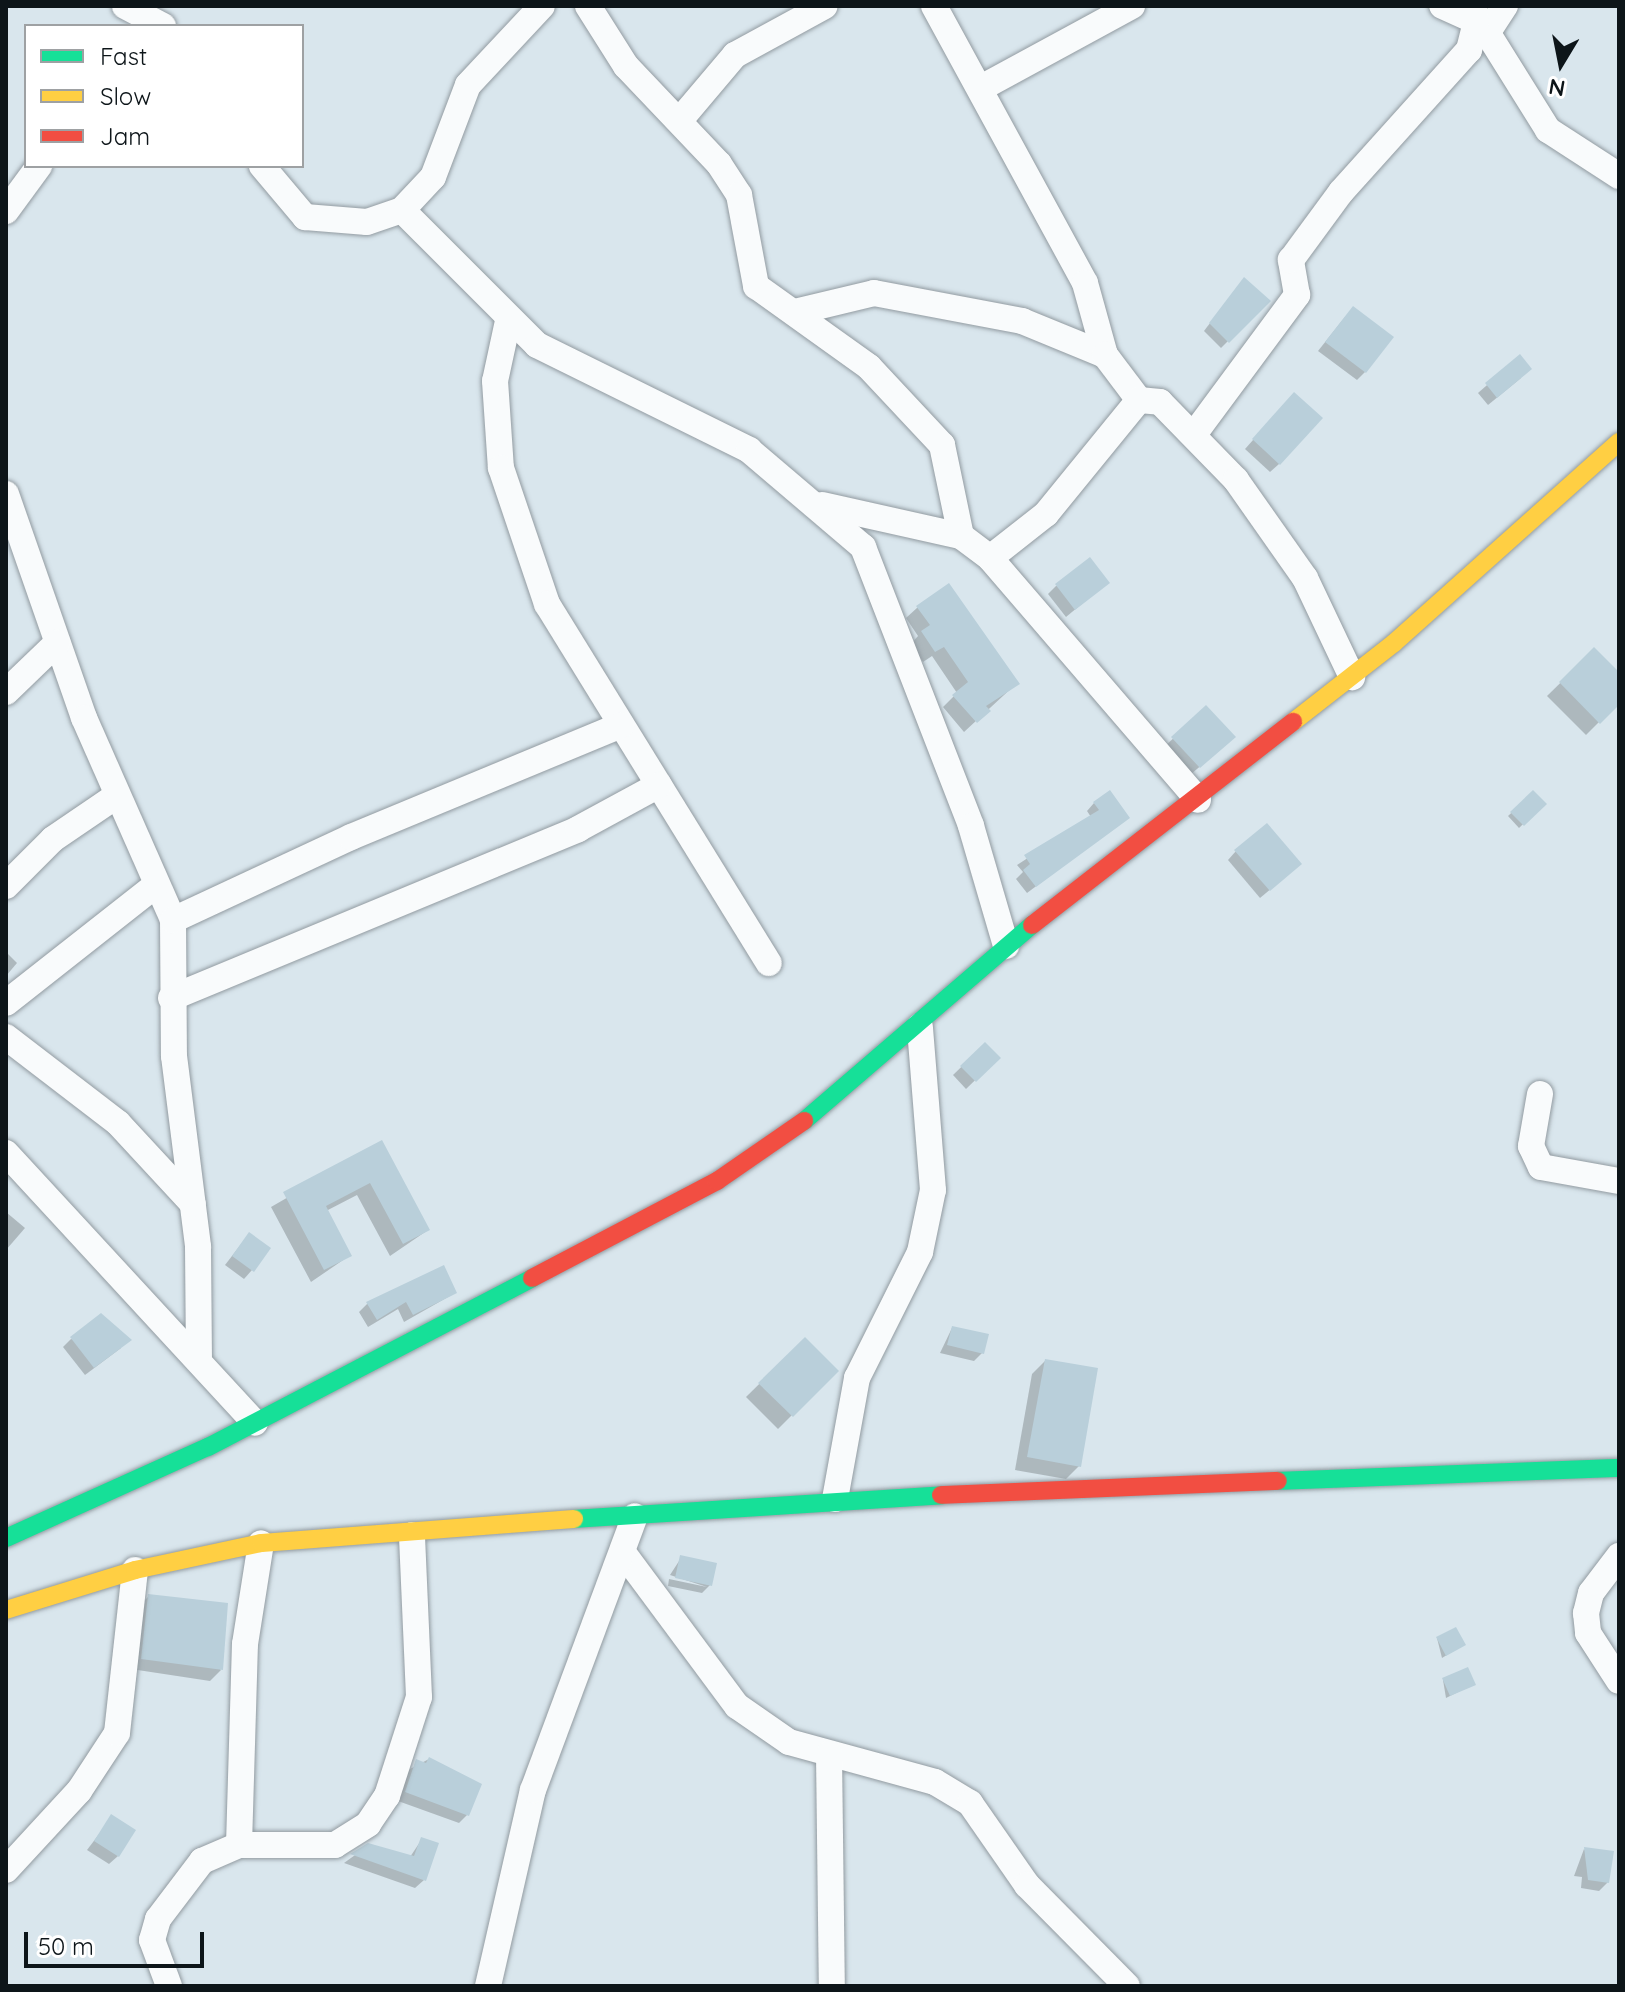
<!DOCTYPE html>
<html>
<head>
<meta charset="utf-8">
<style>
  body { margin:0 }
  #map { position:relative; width:1625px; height:1992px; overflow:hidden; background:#d9e6ed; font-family:Quicksand,sans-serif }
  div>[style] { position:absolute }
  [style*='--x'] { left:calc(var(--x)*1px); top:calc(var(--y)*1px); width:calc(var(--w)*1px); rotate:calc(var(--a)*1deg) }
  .shadow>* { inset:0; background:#0003 }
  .building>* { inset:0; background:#b9cfda }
  .roads { filter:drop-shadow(0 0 2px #929ba1) drop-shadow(0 0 2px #929ba1) }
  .street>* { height:26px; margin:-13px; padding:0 13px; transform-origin:13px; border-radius:13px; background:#f9fbfc }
  .fast>* { height:18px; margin:-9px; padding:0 9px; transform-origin:9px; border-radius:9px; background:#16e098 }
  .slow>* { height:18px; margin:-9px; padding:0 9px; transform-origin:9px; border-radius:9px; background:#ffcf43 }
  .jam>* { height:18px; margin:-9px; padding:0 9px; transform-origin:9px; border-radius:9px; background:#f24e42 }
  span { translate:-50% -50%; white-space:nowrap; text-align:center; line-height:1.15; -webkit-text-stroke:7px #fff; paint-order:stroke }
  .frame { position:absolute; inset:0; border:8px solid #0d1519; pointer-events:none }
  .legend { position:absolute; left:24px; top:24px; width:280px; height:144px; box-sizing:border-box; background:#fff; border:2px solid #9ea1a3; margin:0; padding:10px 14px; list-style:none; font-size:24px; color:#0d1519 }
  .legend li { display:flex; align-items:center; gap:16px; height:40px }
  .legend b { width:40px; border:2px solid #9ea1a3 }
  .north { position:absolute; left:1521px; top:24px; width:80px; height:80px; -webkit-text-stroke:6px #fff; paint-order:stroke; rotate:190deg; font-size:22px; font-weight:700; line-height:32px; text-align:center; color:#0d1519 }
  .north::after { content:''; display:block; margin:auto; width:28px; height:36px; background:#0d1519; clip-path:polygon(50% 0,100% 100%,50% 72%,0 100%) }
  .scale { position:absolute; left:24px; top:1932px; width:180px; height:36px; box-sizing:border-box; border:4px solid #0d1519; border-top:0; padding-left:10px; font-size:24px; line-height:28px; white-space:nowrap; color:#0d1519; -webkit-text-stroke:6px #fff; paint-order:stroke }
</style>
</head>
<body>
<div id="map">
  <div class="shadow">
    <div style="clip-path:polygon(1238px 286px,1268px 301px,1221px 348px,1204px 331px)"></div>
    <div style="clip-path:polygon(1345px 317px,1365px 372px,1357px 380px,1318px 351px)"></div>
    <div style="clip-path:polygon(1519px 357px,1521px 378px,1488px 405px,1478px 393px)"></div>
    <div style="clip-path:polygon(1286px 403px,1279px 464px,1270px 472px,1245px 449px)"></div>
    <div style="clip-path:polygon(1107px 583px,1066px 617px,1048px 594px,1056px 586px)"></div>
    <div style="clip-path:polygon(918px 607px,1017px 683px,964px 732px,943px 707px,957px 693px,932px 656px,923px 662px,911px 644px,918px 636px,906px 618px)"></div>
    <div style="clip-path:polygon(1594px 650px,1619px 675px,1619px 702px,1586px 735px,1547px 696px)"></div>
    <div style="clip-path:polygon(1206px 708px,1225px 745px,1190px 775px,1164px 747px)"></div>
    <div style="clip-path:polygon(1533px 793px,1544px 804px,1519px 828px,1508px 816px)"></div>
    <div style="clip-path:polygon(1094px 803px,1127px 818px,1027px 893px,1016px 879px,1023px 872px,1017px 865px,1091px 817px,1087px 811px)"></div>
    <div style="clip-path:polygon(1236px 851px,1291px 872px,1260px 898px,1228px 860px)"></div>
    <div style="clip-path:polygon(6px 952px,17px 963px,6px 976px)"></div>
    <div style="clip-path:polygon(985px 1044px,998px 1058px,966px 1089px,953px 1075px)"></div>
    <div style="clip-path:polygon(382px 1143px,428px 1230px,390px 1256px,357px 1195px,326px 1211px,349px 1256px,311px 1282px,271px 1207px)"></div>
    <div style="clip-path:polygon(6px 1212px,25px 1228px,6px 1250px)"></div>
    <div style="clip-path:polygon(249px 1234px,252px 1270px,244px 1279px,225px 1265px)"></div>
    <div style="clip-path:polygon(455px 1293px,404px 1322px,398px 1309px,368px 1327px,359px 1312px,368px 1303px)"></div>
    <div style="clip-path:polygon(952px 1328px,982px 1353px,974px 1361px,940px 1353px)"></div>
    <div style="clip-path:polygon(71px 1339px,121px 1348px,85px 1375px,63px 1347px)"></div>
    <div style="clip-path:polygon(805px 1339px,836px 1371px,778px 1429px,746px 1397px)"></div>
    <div style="clip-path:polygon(1045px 1361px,1079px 1466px,1066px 1479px,1015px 1470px,1032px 1374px)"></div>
    <div style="clip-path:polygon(681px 1558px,710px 1585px,702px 1593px,668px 1586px,669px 1579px,707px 1587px,670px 1575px)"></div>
    <div style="clip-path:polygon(149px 1596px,221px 1670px,210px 1681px,131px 1669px,138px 1607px)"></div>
    <div style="clip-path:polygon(1437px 1638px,1463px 1645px,1442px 1658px)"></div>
    <div style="clip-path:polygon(1443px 1680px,1474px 1684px,1446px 1698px)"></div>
    <div style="clip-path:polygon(429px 1759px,467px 1815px,459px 1823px,398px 1801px,408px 1770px)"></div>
    <div style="clip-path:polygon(112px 1817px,118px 1856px,109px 1864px,87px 1850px)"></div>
    <div style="clip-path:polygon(422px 1839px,424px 1880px,415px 1888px,344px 1863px,369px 1845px,410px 1857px)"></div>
    <div style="clip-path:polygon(1584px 1849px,1608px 1882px,1599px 1891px,1581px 1888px,1582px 1877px,1574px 1876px)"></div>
  </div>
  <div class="building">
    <div style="clip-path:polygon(1244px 277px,1271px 301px,1229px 343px,1209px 323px)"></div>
    <div style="clip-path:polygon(1353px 306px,1394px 337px,1366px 373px,1325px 342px)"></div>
    <div style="clip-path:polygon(1520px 354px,1532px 369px,1497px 398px,1485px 383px)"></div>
    <div style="clip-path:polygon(1294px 392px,1323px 418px,1280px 465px,1252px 439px)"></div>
    <div style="clip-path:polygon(1090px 557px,1110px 583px,1075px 610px,1055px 584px)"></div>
    <div style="clip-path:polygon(949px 583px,1020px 684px,986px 706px,991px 711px,977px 723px,952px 695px,968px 682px,944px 647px,935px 652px,921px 631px,930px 625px,916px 606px)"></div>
    <div style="clip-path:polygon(1594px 647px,1619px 672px,1619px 705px,1600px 724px,1559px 682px)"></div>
    <div style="clip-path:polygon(1206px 705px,1236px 737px,1200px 768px,1171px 737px)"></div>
    <div style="clip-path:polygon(1110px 790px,1130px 818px,1036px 887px,1023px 870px,1030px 864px,1024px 855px,1099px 810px,1093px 802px)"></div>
    <div style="clip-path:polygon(1533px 790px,1547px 804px,1524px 826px,1510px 812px)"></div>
    <div style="clip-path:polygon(1267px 823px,1302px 864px,1270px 891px,1234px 850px)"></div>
    <div style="clip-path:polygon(985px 1042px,1001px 1058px,976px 1082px,960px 1066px)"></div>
    <div style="clip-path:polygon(382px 1140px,430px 1230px,403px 1244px,370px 1183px,326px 1206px,352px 1256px,324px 1270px,283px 1192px)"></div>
    <div style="clip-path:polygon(249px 1232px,271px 1248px,254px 1272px,232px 1256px)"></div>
    <div style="clip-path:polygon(444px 1265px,457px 1293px,413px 1315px,406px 1302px,377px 1320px,366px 1302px)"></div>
    <div style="clip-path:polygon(101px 1313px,132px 1340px,94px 1368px,70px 1337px)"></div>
    <div style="clip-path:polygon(952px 1326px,989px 1334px,984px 1354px,947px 1345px)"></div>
    <div style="clip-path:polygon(805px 1337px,839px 1371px,793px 1417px,758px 1383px)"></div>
    <div style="clip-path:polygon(1045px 1359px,1098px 1368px,1081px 1467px,1027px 1457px)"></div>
    <div style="clip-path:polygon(680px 1555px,717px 1563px,712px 1586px,675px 1578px)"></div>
    <div style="clip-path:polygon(148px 1594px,228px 1603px,223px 1670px,141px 1659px)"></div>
    <div style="clip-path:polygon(1456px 1627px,1466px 1645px,1446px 1656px,1436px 1637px)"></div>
    <div style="clip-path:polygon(1468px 1667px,1476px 1685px,1450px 1696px,1442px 1678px)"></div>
    <div style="clip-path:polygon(429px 1757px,482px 1784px,469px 1816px,405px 1792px,416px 1759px,426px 1763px)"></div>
    <div style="clip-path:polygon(111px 1814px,136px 1830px,119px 1857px,94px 1841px)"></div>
    <div style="clip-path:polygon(421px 1837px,439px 1843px,426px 1881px,350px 1854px,368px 1843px,414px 1856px)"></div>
    <div style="clip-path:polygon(1584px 1847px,1614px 1851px,1609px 1883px,1588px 1880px)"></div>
  </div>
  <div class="roads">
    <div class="street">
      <div style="--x:125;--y:6;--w:43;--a:27.8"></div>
      <div style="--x:588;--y:6;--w:71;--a:57.7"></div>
      <div style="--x:626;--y:66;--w:135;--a:46.5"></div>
      <div style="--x:719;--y:164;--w:37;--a:57"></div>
      <div style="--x:739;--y:195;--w:93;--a:79.4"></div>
      <div style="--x:756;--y:286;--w:139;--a:35.6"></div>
      <div style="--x:869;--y:367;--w:107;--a:46.9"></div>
      <div style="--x:942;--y:445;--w:93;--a:78.2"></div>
      <div style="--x:934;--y:6;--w:315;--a:61.4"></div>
      <div style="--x:1085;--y:283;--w:75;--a:74.5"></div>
      <div style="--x:1475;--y:13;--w:138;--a:58"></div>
      <div style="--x:1548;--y:130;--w:85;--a:32.9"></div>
      <div style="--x:1486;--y:35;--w:35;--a:-57"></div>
      <div style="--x:981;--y:88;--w:172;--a:-28.5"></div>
      <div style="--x:680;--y:120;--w:85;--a:-49.8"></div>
      <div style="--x:735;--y:55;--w:102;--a:-28.6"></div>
      <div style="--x:262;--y:166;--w:67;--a:49.9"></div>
      <div style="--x:305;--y:217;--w:62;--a:4.6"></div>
      <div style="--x:367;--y:222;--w:37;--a:-19"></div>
      <div style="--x:402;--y:210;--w:45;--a:-46.8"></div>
      <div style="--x:433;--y:177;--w:98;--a:-69.2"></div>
      <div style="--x:468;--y:85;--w:108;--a:-46.9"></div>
      <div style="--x:402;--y:210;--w:191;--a:45"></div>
      <div style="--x:537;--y:345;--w:237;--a:26.3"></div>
      <div style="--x:749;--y:450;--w:150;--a:40.4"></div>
      <div style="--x:863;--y:547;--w:299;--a:68.8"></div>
      <div style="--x:971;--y:826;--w:125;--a:73.7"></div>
      <div style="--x:6;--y:211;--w:56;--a:-53.7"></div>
      <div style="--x:795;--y:312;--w:81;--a:-13.5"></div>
      <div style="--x:874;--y:293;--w:151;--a:10.7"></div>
      <div style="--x:1022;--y:321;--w:90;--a:22.3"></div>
      <div style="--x:1105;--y:355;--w:56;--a:52.9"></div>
      <div style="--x:508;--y:321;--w:61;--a:102.2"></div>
      <div style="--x:495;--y:381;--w:87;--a:86.1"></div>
      <div style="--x:501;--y:468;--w:144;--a:71.3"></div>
      <div style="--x:547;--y:604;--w:422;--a:58.3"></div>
      <div style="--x:1195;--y:433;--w:172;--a:-53.5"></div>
      <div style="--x:1297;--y:295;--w:36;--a:-100"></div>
      <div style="--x:1291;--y:260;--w:84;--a:-53.7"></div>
      <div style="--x:1341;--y:192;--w:191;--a:-48"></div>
      <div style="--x:1469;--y:50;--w:30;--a:-76"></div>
      <div style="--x:1476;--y:21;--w:37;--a:-156"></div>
      <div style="--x:6;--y:494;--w:237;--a:70.8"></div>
      <div style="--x:84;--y:718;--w:221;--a:66.2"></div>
      <div style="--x:173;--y:920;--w:136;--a:89.6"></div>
      <div style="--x:174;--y:1056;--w:193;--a:82.8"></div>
      <div style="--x:198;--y:1247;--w:110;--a:89.5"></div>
      <div style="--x:822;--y:505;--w:142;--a:12.6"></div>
      <div style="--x:961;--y:536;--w:36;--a:37"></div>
      <div style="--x:990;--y:558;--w:319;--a:49.3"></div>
      <div style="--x:990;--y:558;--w:71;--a:-38.2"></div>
      <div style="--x:1046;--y:514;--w:147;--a:-50.8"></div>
      <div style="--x:1139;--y:400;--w:21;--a:5"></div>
      <div style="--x:1160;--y:402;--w:109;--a:45.7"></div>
      <div style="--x:1236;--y:480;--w:120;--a:54.9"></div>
      <div style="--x:1305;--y:578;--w:110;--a:64.6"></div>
      <div style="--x:6;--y:692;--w:71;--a:-43.9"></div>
      <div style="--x:6;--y:886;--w:66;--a:-45"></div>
      <div style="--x:53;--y:839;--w:76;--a:-34.3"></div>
      <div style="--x:173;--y:920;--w:196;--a:-25"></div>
      <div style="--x:351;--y:837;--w:292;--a:-22.5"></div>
      <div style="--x:171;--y:998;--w:441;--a:-22.5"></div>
      <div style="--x:578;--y:829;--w:92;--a:-28.5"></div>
      <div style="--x:6;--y:1003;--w:191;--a:-38.2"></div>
      <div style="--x:6;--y:1037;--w:141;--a:37.5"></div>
      <div style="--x:118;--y:1123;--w:110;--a:47.2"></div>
      <div style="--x:1540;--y:1094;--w:53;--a:99.8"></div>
      <div style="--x:1531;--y:1146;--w:23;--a:65"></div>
      <div style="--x:1541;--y:1167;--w:79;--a:10.2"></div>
      <div style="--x:6;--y:1153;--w:367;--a:47.3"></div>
      <div style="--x:835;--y:1499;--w:123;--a:-79.7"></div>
      <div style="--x:857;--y:1378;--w:141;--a:-63.4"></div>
      <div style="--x:920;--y:1252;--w:63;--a:-78.2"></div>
      <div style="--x:933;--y:1190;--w:164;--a:-94.6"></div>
      <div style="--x:624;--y:1554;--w:189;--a:53.4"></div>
      <div style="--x:737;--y:1706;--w:63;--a:34.7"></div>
      <div style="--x:789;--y:1742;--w:151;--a:15.3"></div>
      <div style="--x:935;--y:1782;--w:41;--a:31"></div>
      <div style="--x:970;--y:1803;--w:100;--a:55.2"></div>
      <div style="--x:1027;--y:1885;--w:142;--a:45.3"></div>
      <div style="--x:1619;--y:1556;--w:46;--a:127.1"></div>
      <div style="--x:1591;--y:1593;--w:21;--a:104"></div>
      <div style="--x:1586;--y:1613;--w:20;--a:84"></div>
      <div style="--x:1588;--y:1633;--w:57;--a:57.1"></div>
      <div style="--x:829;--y:1754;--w:232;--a:89.3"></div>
      <div style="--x:239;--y:1845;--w:201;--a:-88.3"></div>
      <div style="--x:245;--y:1644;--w:102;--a:-81"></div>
      <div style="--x:6;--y:1870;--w:108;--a:-47.3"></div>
      <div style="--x:79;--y:1791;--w:69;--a:-56.8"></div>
      <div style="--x:117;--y:1733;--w:164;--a:-83.7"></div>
      <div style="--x:169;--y:1986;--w:49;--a:-110.3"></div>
      <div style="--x:152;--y:1940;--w:22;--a:-74"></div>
      <div style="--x:158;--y:1919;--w:73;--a:-52.8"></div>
      <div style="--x:202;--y:1861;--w:40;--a:-23.4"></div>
      <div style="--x:239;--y:1845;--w:96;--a:0"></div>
      <div style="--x:335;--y:1845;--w:39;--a:-32"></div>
      <div style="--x:368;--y:1824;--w:34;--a:-56"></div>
      <div style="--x:387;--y:1796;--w:104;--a:-72.1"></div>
      <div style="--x:419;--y:1697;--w:162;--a:-92.5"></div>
      <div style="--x:488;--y:1986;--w:201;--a:-77.1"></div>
      <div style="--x:533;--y:1790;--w:292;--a:-69.6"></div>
    </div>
    <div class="fast">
      <div style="--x:804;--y:1121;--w:301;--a:-40.7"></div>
      <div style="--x:1278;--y:1481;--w:341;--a:-2.2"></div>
      <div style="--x:574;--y:1519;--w:368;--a:-3.7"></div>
      <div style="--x:6;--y:1538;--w:222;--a:-24.3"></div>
      <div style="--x:208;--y:1447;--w:365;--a:-27.5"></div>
    </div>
    <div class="slow">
      <div style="--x:1293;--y:722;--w:128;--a:-38"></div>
      <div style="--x:1394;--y:643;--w:302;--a:-41.8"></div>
      <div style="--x:6;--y:1610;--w:135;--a:-17.2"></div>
      <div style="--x:135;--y:1570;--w:129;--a:-12.1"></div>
      <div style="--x:261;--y:1543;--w:314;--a:-4.4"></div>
    </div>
    <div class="jam">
      <div style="--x:1032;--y:925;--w:331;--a:-37.9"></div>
      <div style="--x:532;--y:1278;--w:209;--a:-27.7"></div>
      <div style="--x:717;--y:1181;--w:106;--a:-34.6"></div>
      <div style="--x:941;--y:1495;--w:337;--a:-2.4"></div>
    </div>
  </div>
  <div class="frame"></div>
  <ul class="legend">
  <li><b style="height:10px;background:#16e098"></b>Fast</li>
  <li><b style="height:10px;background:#ffcf43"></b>Slow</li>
  <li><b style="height:10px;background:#f24e42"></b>Jam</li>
  </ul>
  <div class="north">N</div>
  <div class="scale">50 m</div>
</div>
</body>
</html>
